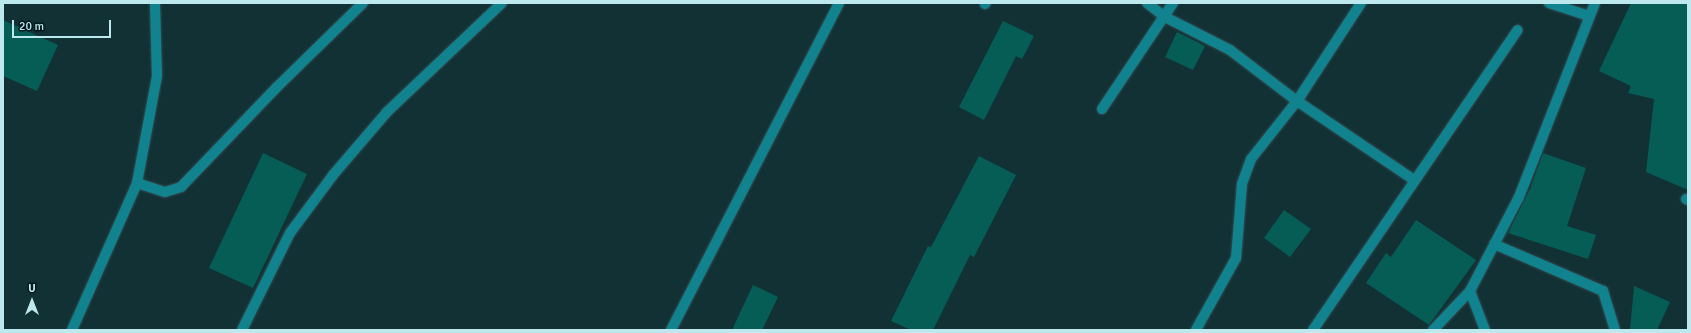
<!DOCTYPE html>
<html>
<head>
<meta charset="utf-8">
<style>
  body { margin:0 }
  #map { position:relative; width:1691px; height:333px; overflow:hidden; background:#123135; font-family:Signika,sans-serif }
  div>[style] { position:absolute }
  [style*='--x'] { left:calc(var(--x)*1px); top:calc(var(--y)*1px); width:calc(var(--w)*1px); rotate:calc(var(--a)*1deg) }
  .building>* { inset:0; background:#055d56 }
  .roads { filter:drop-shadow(0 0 1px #314f53) drop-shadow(0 0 1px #314f53) }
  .minor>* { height:10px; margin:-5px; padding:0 5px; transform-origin:5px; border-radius:5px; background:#10838f }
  span { translate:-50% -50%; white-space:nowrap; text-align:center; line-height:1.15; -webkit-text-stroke:3px #00191d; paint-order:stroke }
  .frame { position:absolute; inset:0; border:4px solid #bce8ee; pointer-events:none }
  .north { position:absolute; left:12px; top:281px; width:40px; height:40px; -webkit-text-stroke:3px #00191d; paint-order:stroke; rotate:0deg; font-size:11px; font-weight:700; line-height:16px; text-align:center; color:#bce8ee }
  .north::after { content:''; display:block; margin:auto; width:14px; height:18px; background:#bce8ee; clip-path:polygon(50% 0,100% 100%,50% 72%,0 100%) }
  .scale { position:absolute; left:12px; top:20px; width:99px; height:18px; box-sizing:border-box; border:2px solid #bce8ee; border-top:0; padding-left:5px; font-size:12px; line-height:14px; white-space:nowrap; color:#bce8ee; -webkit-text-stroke:3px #00191d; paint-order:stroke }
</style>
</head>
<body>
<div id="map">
  <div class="building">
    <div style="clip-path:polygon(1631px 3px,1688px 3px,1688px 190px,1646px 172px,1654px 99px,1628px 93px,1631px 86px,1599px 71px)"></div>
    <div style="clip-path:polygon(3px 20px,58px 45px,37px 91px,3px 76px)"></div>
    <div style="clip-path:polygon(1003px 21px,1034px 36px,1022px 59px,1016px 56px,984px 120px,959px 107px)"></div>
    <div style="clip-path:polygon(1177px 32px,1205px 46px,1193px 70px,1165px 57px)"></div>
    <div style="clip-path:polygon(263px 153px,307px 174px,253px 288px,209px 268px)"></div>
    <div style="clip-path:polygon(1543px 153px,1586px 168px,1567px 226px,1596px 235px,1588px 259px,1508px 233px,1530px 189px)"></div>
    <div style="clip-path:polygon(979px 156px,1016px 175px,974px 257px,970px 255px,933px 330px,911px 330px,891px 321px,928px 246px,931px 247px)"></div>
    <div style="clip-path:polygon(1284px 210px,1311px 229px,1290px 257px,1264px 238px)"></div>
    <div style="clip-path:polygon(1416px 220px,1476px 260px,1429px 325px,1366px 283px,1386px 253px,1391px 257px)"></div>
    <div style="clip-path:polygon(753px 285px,778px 297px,762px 330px,732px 330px)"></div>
    <div style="clip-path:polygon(1634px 286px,1670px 302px,1657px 330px,1630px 330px)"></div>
  </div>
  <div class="roads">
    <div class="minor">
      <div style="--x:1147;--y:3;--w:23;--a:38"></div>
      <div style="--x:1165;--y:17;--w:73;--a:26.9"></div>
      <div style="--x:1230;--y:50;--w:84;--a:37.3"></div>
      <div style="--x:1297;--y:101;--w:74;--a:128.4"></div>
      <div style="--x:1251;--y:159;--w:27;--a:110"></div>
      <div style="--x:1242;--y:184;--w:74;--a:94.6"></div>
      <div style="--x:1236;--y:258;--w:82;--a:119.1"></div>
      <div style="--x:1361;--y:3;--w:117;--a:123.1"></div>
      <div style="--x:1297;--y:101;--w:141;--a:34"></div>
      <div style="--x:1549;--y:3;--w:42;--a:18"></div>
      <div style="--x:985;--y:4;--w:1;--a:-45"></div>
      <div style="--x:1102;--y:109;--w:128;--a:-56.2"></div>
      <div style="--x:137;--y:183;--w:29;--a:18"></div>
      <div style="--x:165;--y:192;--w:17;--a:-17"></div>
      <div style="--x:181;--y:187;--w:139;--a:-46.2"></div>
      <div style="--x:277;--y:87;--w:120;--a:-44.3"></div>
      <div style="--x:1686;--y:199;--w:2;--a:27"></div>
      <div style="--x:1494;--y:244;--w:119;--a:23.3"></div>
      <div style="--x:1603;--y:291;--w:41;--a:72.9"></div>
      <div style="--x:1470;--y:291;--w:42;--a:69"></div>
      <div style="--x:72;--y:330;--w:161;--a:-66.1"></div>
      <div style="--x:137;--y:183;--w:109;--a:-79.4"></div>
      <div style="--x:157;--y:76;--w:73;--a:-91.6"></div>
      <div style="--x:242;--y:330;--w:108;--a:-63.7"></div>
      <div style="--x:290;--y:233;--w:72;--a:-53.4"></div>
      <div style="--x:333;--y:175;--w:83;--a:-49.4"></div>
      <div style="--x:387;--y:112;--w:158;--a:-43.5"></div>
      <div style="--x:671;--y:330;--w:368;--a:-62.8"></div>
      <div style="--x:1313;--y:330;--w:363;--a:-55.7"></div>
      <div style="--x:1433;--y:330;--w:54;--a:-46.5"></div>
      <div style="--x:1470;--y:291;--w:106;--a:-62.5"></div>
      <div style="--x:1519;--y:197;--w:208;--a:-68.6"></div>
    </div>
  </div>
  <div class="frame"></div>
  <div class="north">U</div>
  <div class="scale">20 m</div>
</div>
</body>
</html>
